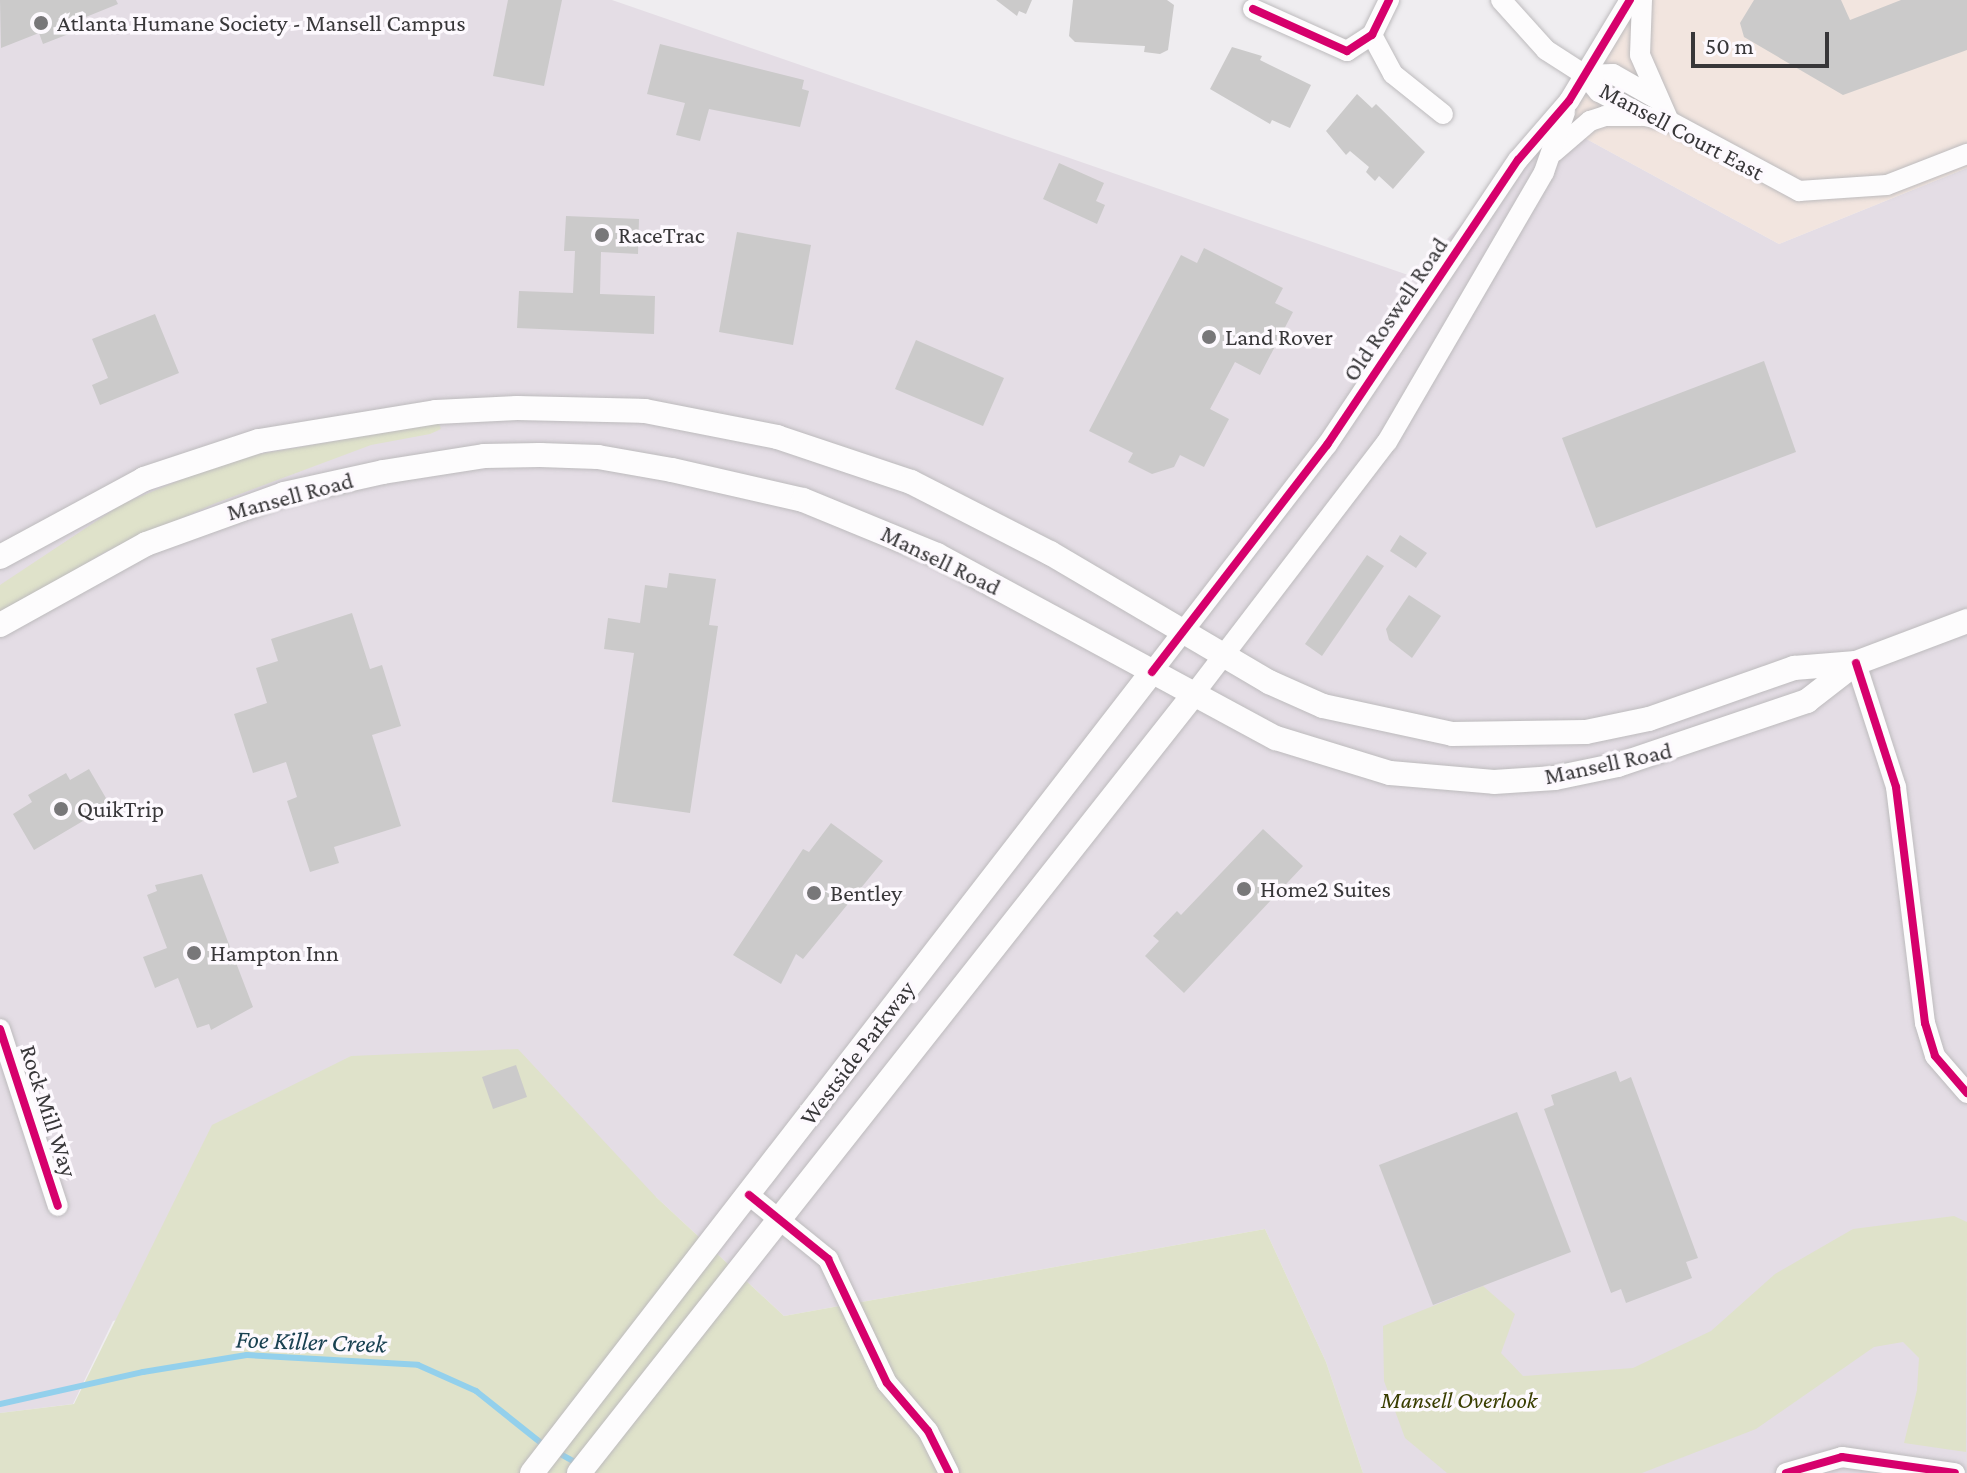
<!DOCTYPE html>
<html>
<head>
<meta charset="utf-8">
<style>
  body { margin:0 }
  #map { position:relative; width:1967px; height:1473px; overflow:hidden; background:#efedf0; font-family:"Crimson Pro",serif }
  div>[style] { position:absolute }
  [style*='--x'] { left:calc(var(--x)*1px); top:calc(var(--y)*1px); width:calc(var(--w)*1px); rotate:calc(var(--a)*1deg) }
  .built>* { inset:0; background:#e4dde5 }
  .industrial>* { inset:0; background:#f2e5df }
  .green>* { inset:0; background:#dfe2ca }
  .stream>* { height:6px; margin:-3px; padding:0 3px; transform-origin:3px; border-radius:3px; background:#93d0ec }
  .building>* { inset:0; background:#cbcaca }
  .roads { filter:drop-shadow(0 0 2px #bdbbbd) drop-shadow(0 0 2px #bdbbbd) }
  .minor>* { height:20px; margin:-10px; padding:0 10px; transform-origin:10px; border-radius:10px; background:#fdfcfd }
  .major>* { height:24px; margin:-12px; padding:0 12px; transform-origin:12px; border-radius:12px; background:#fdfcfd }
  .cycleway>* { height:8px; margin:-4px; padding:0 4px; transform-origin:4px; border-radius:4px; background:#d6006c }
  .dots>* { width:22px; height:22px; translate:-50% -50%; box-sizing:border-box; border:4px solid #fdf9fe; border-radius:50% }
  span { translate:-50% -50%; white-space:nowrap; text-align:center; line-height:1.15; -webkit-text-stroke:7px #fdf9fe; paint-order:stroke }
  .poi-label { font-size:24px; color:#383739 }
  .left { translate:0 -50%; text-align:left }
  .street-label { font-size:24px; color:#383739 }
  .park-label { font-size:24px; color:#393d00; font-style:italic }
  .water-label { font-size:26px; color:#194151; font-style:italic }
  .scale { position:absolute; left:1691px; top:32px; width:138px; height:36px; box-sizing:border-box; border:4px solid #383739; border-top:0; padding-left:10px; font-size:24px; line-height:28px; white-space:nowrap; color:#383739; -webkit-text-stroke:6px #fdf9fe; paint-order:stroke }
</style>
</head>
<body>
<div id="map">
  <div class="built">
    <div style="clip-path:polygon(0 0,612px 0,1411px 276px,1559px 124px,1779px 244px,1967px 168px,1967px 1473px,1363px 1473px,1326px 1362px,1265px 1229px,784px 1316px,656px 1197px,113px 1321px,73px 1404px,0 1413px)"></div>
  </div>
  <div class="industrial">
    <div style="clip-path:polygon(1638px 0,1967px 0,1967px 168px,1779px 244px,1559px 124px)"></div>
  </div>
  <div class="green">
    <div style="clip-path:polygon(439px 423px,441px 429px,430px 434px,371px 445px,216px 503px,105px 552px,0 615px,0 585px,122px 504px,231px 459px)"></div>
    <div style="clip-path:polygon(518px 1049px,656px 1197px,784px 1316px,1265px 1229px,1326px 1362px,1363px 1473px,0 1473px,0 1413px,74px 1404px,212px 1125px,351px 1056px)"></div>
    <div style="clip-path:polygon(1954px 1216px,1967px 1222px,1966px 1452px,1904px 1443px,1917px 1390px,1919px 1358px,1903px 1342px,1874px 1347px,1756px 1429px,1642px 1473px,1447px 1473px,1405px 1438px,1384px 1381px,1383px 1326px,1483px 1286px,1515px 1314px,1501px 1353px,1523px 1376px,1633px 1368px,1711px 1331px,1775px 1274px,1853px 1229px)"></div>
  </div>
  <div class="stream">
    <div style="--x:0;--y:1404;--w:147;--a:-12.6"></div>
    <div style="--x:143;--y:1372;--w:105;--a:-9.3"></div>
    <div style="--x:247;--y:1355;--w:171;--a:3.3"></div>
    <div style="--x:418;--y:1365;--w:64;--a:24.1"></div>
    <div style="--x:476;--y:1391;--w:88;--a:38.6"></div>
    <div style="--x:555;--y:1451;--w:29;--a:29"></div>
  </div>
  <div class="building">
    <div style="clip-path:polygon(0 0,116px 0,118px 4px,81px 19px,84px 28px,43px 44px,39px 33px,1px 48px)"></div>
    <div style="clip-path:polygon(508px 0,562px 0,544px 86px,493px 76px)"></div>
    <div style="clip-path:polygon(996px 0,1032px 0,1026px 14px,1019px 11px,1017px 16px)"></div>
    <div style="clip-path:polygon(1073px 0,1167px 0,1174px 5px,1168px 50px,1160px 54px,1144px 52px,1145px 46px,1075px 42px,1069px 36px)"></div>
    <div style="clip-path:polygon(1754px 0,1841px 0,1850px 20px,1901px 0,1967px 0,1967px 50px,1843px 95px,1744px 37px,1740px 23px)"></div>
    <div style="clip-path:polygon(660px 44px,804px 80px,802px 89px,809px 91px,800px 127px,709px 109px,700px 141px,676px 135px,685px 103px,647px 94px)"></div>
    <div style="clip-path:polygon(1232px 47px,1262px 56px,1260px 60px,1311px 85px,1290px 128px,1272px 120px,1270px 124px,1210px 89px)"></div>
    <div style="clip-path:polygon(1357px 94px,1372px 108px,1376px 104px,1425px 152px,1393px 189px,1379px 176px,1375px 181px,1366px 172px,1369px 167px,1350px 151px,1346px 155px,1326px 131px)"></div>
    <div style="clip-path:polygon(1059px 163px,1104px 183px,1096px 201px,1105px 205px,1097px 224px,1043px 199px)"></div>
    <div style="clip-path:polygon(566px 216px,639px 219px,638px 254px,601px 252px,600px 294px,655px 296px,654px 334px,517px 328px,519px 291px,573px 293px,575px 251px,564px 251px)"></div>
    <div style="clip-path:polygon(737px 232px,811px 245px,793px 345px,719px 332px)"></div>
    <div style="clip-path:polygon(1204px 248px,1283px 288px,1275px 303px,1293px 312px,1260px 375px,1235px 362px,1210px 409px,1229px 419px,1204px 467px,1180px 455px,1174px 467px,1152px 474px,1128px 462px,1133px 453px,1089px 431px,1181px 255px,1197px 263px)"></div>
    <div style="clip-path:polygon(155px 314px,179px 373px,100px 405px,92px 385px,108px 378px,92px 339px)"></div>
    <div style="clip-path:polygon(916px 340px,1004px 378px,983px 426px,895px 389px)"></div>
    <div style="clip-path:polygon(1764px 361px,1796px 452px,1596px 528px,1562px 438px)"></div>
    <div style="clip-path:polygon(1400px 535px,1427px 553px,1416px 568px,1390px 551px)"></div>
    <div style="clip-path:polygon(1367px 555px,1384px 566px,1322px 656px,1305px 644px)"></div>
    <div style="clip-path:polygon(669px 573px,716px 579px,709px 625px,718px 626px,690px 813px,612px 802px,634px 653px,604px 649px,608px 618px,640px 623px,645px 585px,667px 588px)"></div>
    <div style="clip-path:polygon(1409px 595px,1441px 616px,1412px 658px,1389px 640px,1386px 629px)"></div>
    <div style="clip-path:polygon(352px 613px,370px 669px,382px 665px,401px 726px,372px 735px,401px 826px,334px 847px,339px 863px,310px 872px,287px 801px,297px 797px,286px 762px,253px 773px,234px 714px,267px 703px,256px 668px,278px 661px,271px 639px)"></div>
    <div style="clip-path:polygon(89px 769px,110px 805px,34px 850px,13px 814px,32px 802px,28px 795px,66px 773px,70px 780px)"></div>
    <div style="clip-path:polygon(831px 823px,883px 861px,803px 959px,796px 954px,781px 984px,733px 955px,803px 849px,809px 852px)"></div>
    <div style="clip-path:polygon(1263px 829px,1303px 866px,1184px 993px,1145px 956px,1159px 941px,1153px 936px,1177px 911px,1181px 915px)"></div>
    <div style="clip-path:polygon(202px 874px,253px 1007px,211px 1030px,209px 1024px,197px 1028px,178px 978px,155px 988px,143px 957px,167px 948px,147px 895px,157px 891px,155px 885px)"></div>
    <div style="clip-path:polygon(516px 1065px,527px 1097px,493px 1109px,482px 1077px)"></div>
    <div style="clip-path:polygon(1616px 1071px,1620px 1082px,1631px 1077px,1698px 1258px,1686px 1262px,1692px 1278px,1626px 1303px,1621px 1289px,1611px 1293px,1544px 1109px,1554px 1105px,1551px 1095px)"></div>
    <div style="clip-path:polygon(1517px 1112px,1571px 1252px,1433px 1305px,1379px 1165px)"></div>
  </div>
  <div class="roads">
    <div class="minor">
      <div style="--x:1501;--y:0;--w:67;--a:48"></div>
      <div style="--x:1546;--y:50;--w:46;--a:32.7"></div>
      <div style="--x:1585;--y:75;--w:22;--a:51"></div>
      <div style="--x:1599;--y:92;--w:52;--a:27.6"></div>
      <div style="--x:1645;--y:116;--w:25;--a:12"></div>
      <div style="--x:1669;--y:121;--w:148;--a:28.3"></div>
      <div style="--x:1799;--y:191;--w:88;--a:-3.9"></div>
      <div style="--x:1887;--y:185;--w:86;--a:-21.2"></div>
      <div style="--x:1642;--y:0;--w:55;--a:92.1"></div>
      <div style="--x:1640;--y:55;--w:72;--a:66.3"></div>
      <div style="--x:1253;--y:9;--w:103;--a:24.1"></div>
      <div style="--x:1347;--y:51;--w:30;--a:-33"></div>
      <div style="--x:1372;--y:35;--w:39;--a:-64"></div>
      <div style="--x:1372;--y:35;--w:44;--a:61.7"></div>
      <div style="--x:1393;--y:74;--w:64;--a:38.7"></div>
      <div style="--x:1585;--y:75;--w:28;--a:-2"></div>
      <div style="--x:1613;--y:74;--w:48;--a:29.7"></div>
      <div style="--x:1554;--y:152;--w:48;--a:-40.7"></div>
      <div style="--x:1590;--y:121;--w:16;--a:-18"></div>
      <div style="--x:1605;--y:116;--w:36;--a:0"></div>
      <div style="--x:1856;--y:663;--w:130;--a:72.1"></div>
      <div style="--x:1896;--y:787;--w:238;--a:83"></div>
      <div style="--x:1925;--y:1023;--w:34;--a:73"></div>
      <div style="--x:1935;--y:1056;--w:49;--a:49.1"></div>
      <div style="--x:1152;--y:672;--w:287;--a:-52.4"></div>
      <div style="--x:1327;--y:445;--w:343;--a:-56.2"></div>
      <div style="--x:1518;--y:160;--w:78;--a:-49.2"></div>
      <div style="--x:1569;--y:101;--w:118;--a:-58.9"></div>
      <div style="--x:1194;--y:694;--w:317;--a:-52.6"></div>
      <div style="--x:1387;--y:442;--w:312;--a:-59.8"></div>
      <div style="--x:1544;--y:172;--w:64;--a:-70.7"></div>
      <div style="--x:0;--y:1029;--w:186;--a:71.9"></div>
      <div style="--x:749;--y:1195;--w:102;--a:39"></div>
      <div style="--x:828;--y:1259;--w:137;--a:64.6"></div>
      <div style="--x:887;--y:1383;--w:63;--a:49.5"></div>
      <div style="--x:928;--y:1431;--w:47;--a:63.4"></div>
      <div style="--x:1786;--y:1473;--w:58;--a:-15.9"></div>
      <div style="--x:1842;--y:1457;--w:114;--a:8.1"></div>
    </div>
    <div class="major">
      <div style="--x:0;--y:557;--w:164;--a:-28.4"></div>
      <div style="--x:144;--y:479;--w:121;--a:-18.3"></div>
      <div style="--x:259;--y:441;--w:179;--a:-9.3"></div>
      <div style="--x:436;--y:412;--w:81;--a:-2.8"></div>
      <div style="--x:517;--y:408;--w:128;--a:1.3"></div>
      <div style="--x:645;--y:411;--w:135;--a:11.1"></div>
      <div style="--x:777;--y:437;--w:141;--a:18.6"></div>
      <div style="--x:911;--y:482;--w:156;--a:27.1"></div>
      <div style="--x:1050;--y:553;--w:254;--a:30.5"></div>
      <div style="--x:1269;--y:682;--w:59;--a:24"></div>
      <div style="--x:1323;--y:706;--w:132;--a:12.2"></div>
      <div style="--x:1452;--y:734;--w:134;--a:-0.9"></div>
      <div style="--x:1586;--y:732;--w:64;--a:-11.7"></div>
      <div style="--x:1649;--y:719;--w:154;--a:-19.4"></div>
      <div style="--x:1794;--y:668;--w:62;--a:-4.6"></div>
      <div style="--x:1856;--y:663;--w:119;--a:-20.7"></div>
      <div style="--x:0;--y:625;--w:167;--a:-29"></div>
      <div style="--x:146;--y:544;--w:147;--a:-19.9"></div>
      <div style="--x:284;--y:494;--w:101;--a:-12.5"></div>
      <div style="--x:383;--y:472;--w:102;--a:-9"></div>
      <div style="--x:484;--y:456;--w:56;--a:-1"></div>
      <div style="--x:540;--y:455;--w:58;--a:2"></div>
      <div style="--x:598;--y:457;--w:75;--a:10"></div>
      <div style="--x:672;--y:470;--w:134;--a:12.9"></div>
      <div style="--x:803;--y:500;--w:145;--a:22.3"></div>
      <div style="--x:937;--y:555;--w:385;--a:28.4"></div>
      <div style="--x:1276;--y:738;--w:119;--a:17.1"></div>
      <div style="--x:1390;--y:773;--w:104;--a:4.9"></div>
      <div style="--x:1494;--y:782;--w:61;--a:-3.8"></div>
      <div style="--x:1555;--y:778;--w:64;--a:-11.7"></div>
      <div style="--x:1618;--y:765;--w:200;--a:-18.7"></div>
      <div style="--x:1807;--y:701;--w:62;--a:-37.8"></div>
      <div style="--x:532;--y:1473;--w:1013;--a:-52.26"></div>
      <div style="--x:579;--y:1473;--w:993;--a:-51.71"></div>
    </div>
  </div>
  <div class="cycleway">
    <div style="--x:1253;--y:9;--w:103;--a:24.1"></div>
    <div style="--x:1347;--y:51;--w:30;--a:-33"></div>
    <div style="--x:1372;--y:35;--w:39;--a:-64"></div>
    <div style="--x:1856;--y:663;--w:130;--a:72.1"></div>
    <div style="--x:1896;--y:787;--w:238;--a:83"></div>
    <div style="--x:1925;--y:1023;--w:34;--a:73"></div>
    <div style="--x:1935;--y:1056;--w:49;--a:49.1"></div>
    <div style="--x:1152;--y:672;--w:287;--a:-52.4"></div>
    <div style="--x:1327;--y:445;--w:343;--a:-56.2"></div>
    <div style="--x:1518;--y:160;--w:78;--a:-49.2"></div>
    <div style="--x:1569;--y:101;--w:118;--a:-58.9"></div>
    <div style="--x:0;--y:1029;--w:186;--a:71.9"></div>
    <div style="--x:749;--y:1195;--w:102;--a:39"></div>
    <div style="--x:828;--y:1259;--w:137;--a:64.6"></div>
    <div style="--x:887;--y:1383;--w:63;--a:49.5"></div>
    <div style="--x:928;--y:1431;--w:47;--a:63.4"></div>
    <div style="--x:1786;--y:1473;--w:58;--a:-15.9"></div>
    <div style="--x:1842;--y:1457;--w:114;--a:8.1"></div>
  </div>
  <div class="dots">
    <div style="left:41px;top:23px;background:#787779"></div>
    <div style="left:602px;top:235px;background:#787779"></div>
    <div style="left:1209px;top:337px;background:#787779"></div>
    <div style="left:61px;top:809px;background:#787779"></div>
    <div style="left:1244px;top:889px;background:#787779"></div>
    <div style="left:814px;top:893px;background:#787779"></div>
    <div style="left:194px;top:953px;background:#787779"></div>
  </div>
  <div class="poi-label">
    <span class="left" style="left:57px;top:23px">Atlanta Humane Society - Mansell Campus</span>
    <span class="left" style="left:618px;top:235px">RaceTrac</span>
    <span class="left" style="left:1225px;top:337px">Land Rover</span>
    <span class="left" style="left:77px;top:809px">QuikTrip</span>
    <span class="left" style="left:1260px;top:889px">Home2 Suites</span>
    <span class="left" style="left:830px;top:893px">Bentley</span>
    <span class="left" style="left:210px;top:953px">Hampton Inn</span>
  </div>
  <div class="street-label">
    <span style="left:1682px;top:131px;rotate:28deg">Mansell Court East</span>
    <span style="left:1395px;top:309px;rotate:-56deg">Old Roswell Road</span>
    <span style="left:290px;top:496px;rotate:-15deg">Mansell Road</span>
    <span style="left:941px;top:560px;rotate:26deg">Mansell Road</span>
    <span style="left:1608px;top:763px;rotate:-12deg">Mansell Road</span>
    <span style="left:857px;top:1053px;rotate:-53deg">Westside Parkway</span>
    <span style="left:49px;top:1111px;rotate:72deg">Rock Mill Way</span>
  </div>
  <div class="park-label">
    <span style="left:1459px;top:1400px">Mansell Overlook</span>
  </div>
  <div class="water-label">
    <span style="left:311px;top:1342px;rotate:2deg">Foe Killer Creek</span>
  </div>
  <div class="scale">50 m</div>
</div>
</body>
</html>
